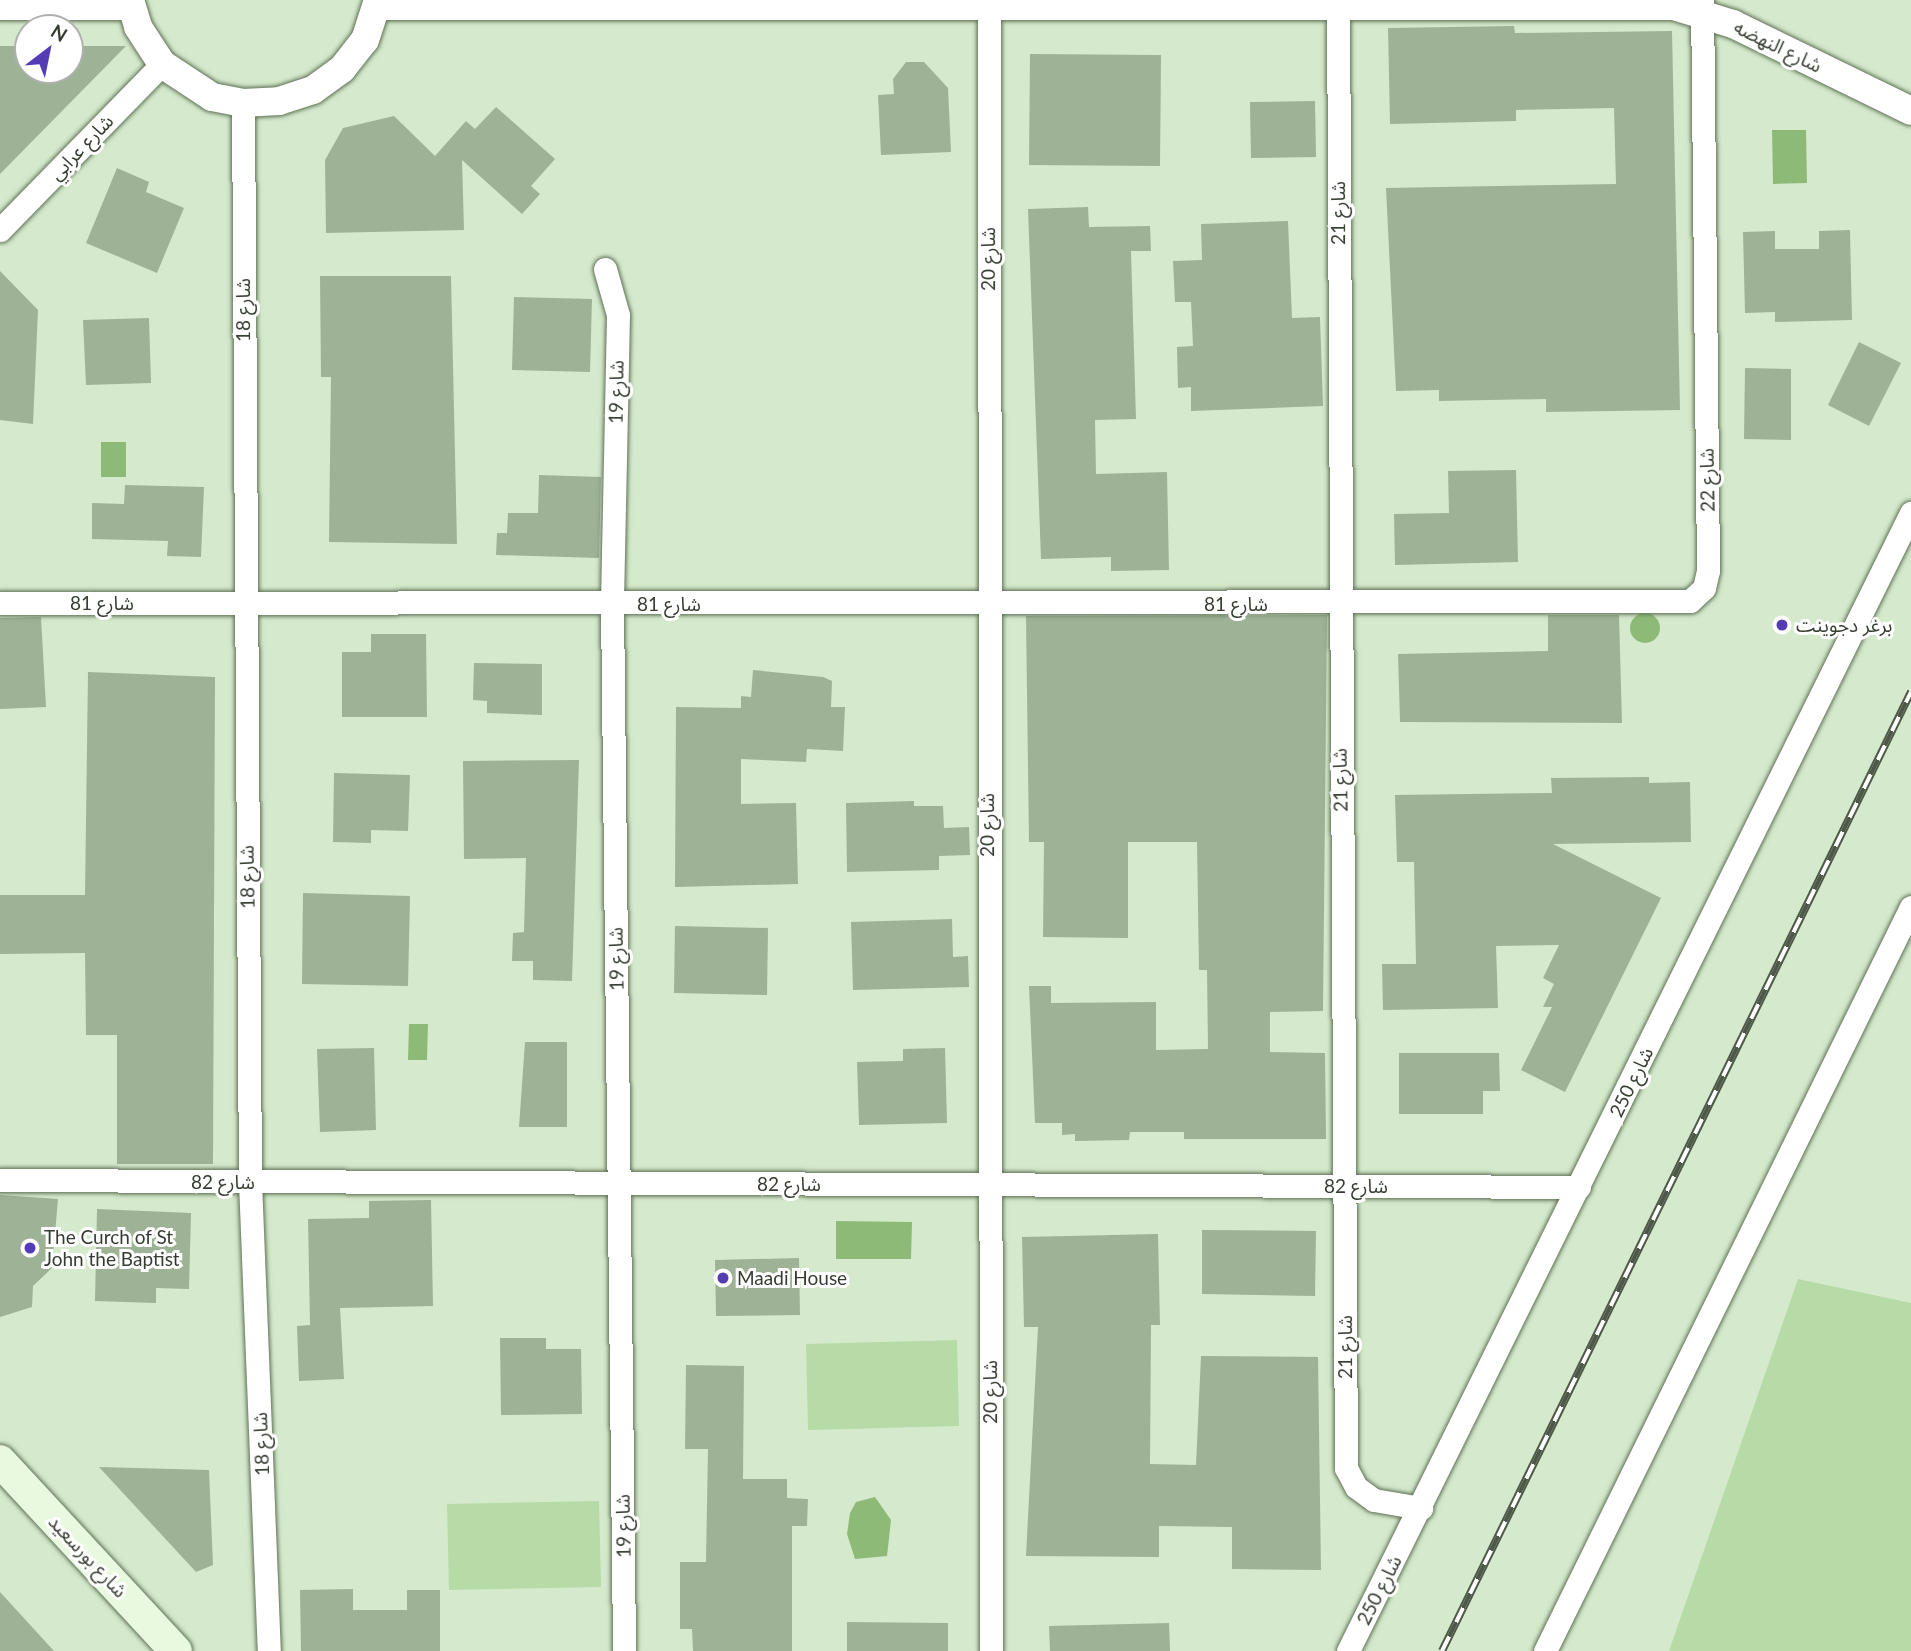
<!DOCTYPE html>
<html>
<head>
<meta charset="utf-8">
<style>
  body { margin:0 }
  #map { position:relative; width:1911px; height:1651px; overflow:hidden; background:#d5eacc; font-family:Lato,"Noto Sans Arabic",sans-serif }
  div>[style] { position:absolute }
  [style*='--x'] { left:calc(var(--x)*1px); top:calc(var(--y)*1px); width:calc(var(--w)*1px); rotate:calc(var(--a)*1deg) }
  .green>* { inset:0; background:#b6dba6 }
  .water>* { inset:0; background:#8dbb77 }
  .round { border-radius:50% }
  .building>* { inset:0; background:#9eb296 }
  .roads { filter:drop-shadow(0 0 2px #5f7156) drop-shadow(0 0 2px #5f7156) }
  .minor>* { height:23px; margin:-11.5px; padding:0 11.5px; transform-origin:11.5px; border-radius:11.5px; background:#fff }
  .tertiary>* { height:28px; margin:-14px; padding:0 14px; transform-origin:14px; border-radius:14px; background:#fff }
  .secondary>* { height:32px; margin:-16px; padding:0 16px; transform-origin:16px; border-radius:16px; background:#e8f9e0 }
  .rail>* { height:8px; margin-top:-4px; transform-origin:0; background:repeating-linear-gradient(90deg,#fff 0 16px,#4e5849 0 32px); box-sizing:border-box; border-block:2px solid #4e5849 }
  .dots>* { width:19px; height:19px; translate:-50% -50%; box-sizing:border-box; border:4px solid #fff; border-radius:50% }
  span { translate:-50% -50%; white-space:nowrap; text-align:center; line-height:1.15; -webkit-text-stroke:6px #fff; paint-order:stroke }
  .street-label { font-size:19px; color:#353d31 }
  .poi-label { font-size:19px; color:#353d31 }
  .left { translate:0 -50%; text-align:left }
  .north { position:absolute; left:14px; top:14px; width:70px; height:70px; box-sizing:border-box; background:#fff; border:2px solid #aeb1ad; border-radius:50%; rotate:32deg; font-size:19px; font-weight:700; line-height:28px; text-align:center; color:#353d31 }
  .north::after { content:''; display:block; margin:auto; width:24px; height:32px; background:#543cb4; clip-path:polygon(50% 0,100% 100%,50% 72%,0 100%) }
</style>
</head>
<body>
<div id="map">
  <div class="green">
    <div style="clip-path:polygon(1798px 1279px,1911px 1303px,1911px 1651px,1669px 1651px)"></div>
    <div style="clip-path:polygon(957px 1340px,959px 1426px,808px 1430px,806px 1344px)"></div>
    <div style="clip-path:polygon(599px 1501px,601px 1587px,449px 1590px,447px 1504px)"></div>
  </div>
  <div class="water">
    <div style="clip-path:polygon(1772px 130px,1806px 130px,1807px 183px,1773px 184px)"></div>
    <div style="clip-path:polygon(101px 442px,126px 442px,126px 477px,101px 477px)"></div>
    <div class="round" style="left:1630px;top:613px;width:30px;height:30px"></div>
    <div style="clip-path:polygon(409px 1024px,428px 1024px,427px 1060px,408px 1060px)"></div>
    <div style="clip-path:polygon(836px 1221px,912px 1222px,911px 1259px,836px 1259px)"></div>
    <div style="clip-path:polygon(875px 1497px,891px 1520px,887px 1556px,855px 1559px,847px 1534px,850px 1513px,856px 1502px)"></div>
  </div>
  <div class="building">
    <div style="clip-path:polygon(1514px 26px,1515px 33px,1672px 31px,1680px 410px,1546px 412px,1546px 399px,1439px 401px,1439px 390px,1396px 391px,1386px 188px,1616px 184px,1614px 108px,1516px 110px,1516px 121px,1390px 124px,1388px 28px)"></div>
    <div style="clip-path:polygon(0 46px,28px 46px,28px 70px,70px 70px,70px 46px,126px 46px,0 174px)"></div>
    <div style="clip-path:polygon(1030px 54px,1161px 55px,1160px 166px,1029px 165px)"></div>
    <div style="clip-path:polygon(906px 62px,924px 62px,948px 88px,951px 152px,881px 155px,878px 95px,894px 94px,893px 79px)"></div>
    <div style="clip-path:polygon(1315px 101px,1316px 157px,1251px 158px,1250px 102px)"></div>
    <div style="clip-path:polygon(496px 107px,555px 159px,531px 186px,540px 194px,522px 214px,462px 160px,464px 230px,326px 233px,325px 160px,343px 128px,394px 116px,435px 156px,466px 121px,475px 129px)"></div>
    <div style="clip-path:polygon(117px 168px,149px 182px,146px 192px,184px 208px,157px 273px,86px 243px)"></div>
    <div style="clip-path:polygon(1088px 207px,1089px 227px,1150px 226px,1151px 251px,1131px 251px,1136px 419px,1095px 420px,1096px 474px,1167px 472px,1169px 570px,1111px 571px,1111px 557px,1041px 559px,1028px 209px)"></div>
    <div style="clip-path:polygon(1288px 221px,1292px 318px,1320px 317px,1323px 406px,1191px 411px,1191px 387px,1178px 388px,1177px 347px,1193px 346px,1191px 302px,1175px 302px,1173px 261px,1202px 260px,1201px 224px)"></div>
    <div style="clip-path:polygon(1850px 230px,1852px 320px,1775px 322px,1775px 312px,1745px 313px,1743px 232px,1775px 231px,1775px 249px,1819px 249px,1819px 231px)"></div>
    <div style="clip-path:polygon(0 271px,38px 310px,33px 424px,0 420px)"></div>
    <div style="clip-path:polygon(320px 276px,451px 276px,457px 544px,329px 542px,331px 377px,321px 377px)"></div>
    <div style="clip-path:polygon(514px 297px,592px 299px,590px 372px,512px 370px)"></div>
    <div style="clip-path:polygon(149px 318px,151px 383px,86px 385px,83px 320px)"></div>
    <div style="clip-path:polygon(1859px 342px,1901px 363px,1869px 426px,1828px 405px)"></div>
    <div style="clip-path:polygon(1745px 368px,1791px 369px,1791px 440px,1744px 439px)"></div>
    <div style="clip-path:polygon(1516px 470px,1518px 562px,1395px 565px,1394px 514px,1449px 513px,1448px 471px)"></div>
    <div style="clip-path:polygon(539px 475px,601px 477px,599px 558px,496px 555px,497px 533px,507px 533px,508px 513px,538px 513px)"></div>
    <div style="clip-path:polygon(125px 485px,204px 487px,201px 557px,167px 556px,168px 541px,92px 539px,92px 503px,124px 504px)"></div>
    <div style="clip-path:polygon(1327px 615px,1323px 1011px,1270px 1012px,1270px 1052px,1325px 1053px,1326px 1139px,1184px 1139px,1184px 1132px,1130px 1132px,1129px 1140px,1075px 1141px,1075px 1134px,1062px 1135px,1062px 1123px,1035px 1123px,1029px 986px,1051px 986px,1051px 1003px,1156px 1002px,1156px 1050px,1208px 1049px,1207px 970px,1199px 970px,1197px 842px,1128px 842px,1128px 938px,1043px 937px,1044px 842px,1029px 842px,1026px 616px)"></div>
    <div style="clip-path:polygon(1548px 615px,1619px 615px,1622px 723px,1400px 722px,1398px 654px,1548px 651px)"></div>
    <div style="clip-path:polygon(41px 617px,46px 707px,0 709px,0 618px)"></div>
    <div style="clip-path:polygon(371px 634px,426px 634px,427px 717px,342px 717px,342px 652px,371px 652px)"></div>
    <div style="clip-path:polygon(474px 663px,542px 664px,542px 715px,487px 713px,487px 701px,473px 700px)"></div>
    <div style="clip-path:polygon(753px 670px,823px 677px,832px 681px,831px 707px,845px 707px,843px 751px,807px 749px,806px 762px,741px 759px,741px 804px,796px 803px,798px 884px,675px 887px,676px 707px,741px 708px,741px 696px,751px 697px)"></div>
    <div style="clip-path:polygon(88px 672px,215px 677px,213px 1164px,117px 1164px,117px 1035px,86px 1035px,85px 953px,0 954px,0 895px,85px 895px)"></div>
    <div style="clip-path:polygon(579px 760px,572px 981px,533px 980px,533px 961px,512px 961px,513px 933px,524px 932px,526px 858px,464px 859px,463px 761px)"></div>
    <div style="clip-path:polygon(334px 773px,410px 775px,408px 831px,371px 830px,371px 843px,333px 842px)"></div>
    <div style="clip-path:polygon(1649px 777px,1649px 783px,1690px 782px,1691px 842px,1553px 844px,1661px 898px,1565px 1092px,1521px 1070px,1552px 1007px,1543px 1007px,1554px 984px,1543px 978px,1559px 945px,1496px 946px,1498px 1008px,1383px 1010px,1382px 964px,1416px 964px,1414px 862px,1397px 862px,1395px 795px,1552px 793px,1551px 778px)"></div>
    <div style="clip-path:polygon(914px 801px,914px 806px,943px 806px,944px 828px,969px 827px,970px 855px,939px 856px,939px 870px,847px 872px,846px 803px)"></div>
    <div style="clip-path:polygon(303px 893px,410px 896px,408px 986px,302px 984px)"></div>
    <div style="clip-path:polygon(952px 919px,953px 957px,968px 956px,969px 987px,853px 990px,851px 922px)"></div>
    <div style="clip-path:polygon(675px 926px,768px 928px,767px 995px,674px 993px)"></div>
    <div style="clip-path:polygon(525px 1042px,567px 1042px,567px 1127px,519px 1127px)"></div>
    <div style="clip-path:polygon(374px 1048px,376px 1130px,320px 1132px,317px 1049px)"></div>
    <div style="clip-path:polygon(945px 1048px,947px 1123px,859px 1125px,857px 1062px,903px 1061px,903px 1049px)"></div>
    <div style="clip-path:polygon(1399px 1053px,1499px 1053px,1500px 1091px,1483px 1091px,1483px 1114px,1399px 1114px)"></div>
    <div style="clip-path:polygon(0 1195px,58px 1199px,52px 1268px,33px 1286px,32px 1307px,0 1317px)"></div>
    <div style="clip-path:polygon(431px 1200px,433px 1306px,340px 1308px,344px 1379px,299px 1381px,297px 1326px,310px 1325px,308px 1219px,369px 1218px,369px 1201px)"></div>
    <div style="clip-path:polygon(97px 1209px,191px 1213px,189px 1289px,156px 1288px,156px 1303px,95px 1301px)"></div>
    <div style="clip-path:polygon(1202px 1230px,1316px 1231px,1315px 1296px,1202px 1294px)"></div>
    <div style="clip-path:polygon(1158px 1234px,1160px 1325px,1151px 1325px,1150px 1464px,1196px 1465px,1201px 1356px,1318px 1357px,1321px 1570px,1232px 1569px,1232px 1527px,1159px 1526px,1159px 1557px,1026px 1556px,1038px 1327px,1024px 1327px,1022px 1237px)"></div>
    <div style="clip-path:polygon(799px 1258px,800px 1315px,716px 1316px,715px 1260px)"></div>
    <div style="clip-path:polygon(500px 1338px,546px 1338px,546px 1349px,581px 1349px,582px 1414px,501px 1415px)"></div>
    <div style="clip-path:polygon(686px 1365px,744px 1366px,743px 1479px,787px 1479px,787px 1498px,808px 1499px,807px 1526px,792px 1526px,792px 1651px,693px 1651px,692px 1629px,680px 1629px,680px 1562px,706px 1562px,708px 1449px,685px 1449px)"></div>
    <div style="clip-path:polygon(99px 1467px,209px 1470px,213px 1565px,196px 1572px)"></div>
    <div style="clip-path:polygon(353px 1589px,353px 1610px,407px 1610px,407px 1590px,440px 1590px,440px 1651px,301px 1651px,300px 1590px)"></div>
    <div style="clip-path:polygon(0 1592px,54px 1651px,0 1651px)"></div>
    <div style="clip-path:polygon(847px 1622px,948px 1623px,948px 1651px,847px 1651px)"></div>
    <div style="clip-path:polygon(1169px 1623px,1170px 1651px,1050px 1651px,1049px 1626px)"></div>
  </div>
  <div class="roads">
    <div class="minor">
      <div style="--x:989;--y:0;--w:1651;--a:89.93"></div>
      <div style="--x:1338;--y:0;--w:1468;--a:89.69"></div>
      <div style="--x:1346;--y:1468;--w:21;--a:62"></div>
      <div style="--x:1356;--y:1487;--w:22;--a:36"></div>
      <div style="--x:1374;--y:1500;--w:48;--a:9.7"></div>
      <div style="--x:243;--y:103;--w:1079;--a:89.63"></div>
      <div style="--x:250;--y:1182;--w:469;--a:87.7"></div>
      <div style="--x:0;--y:230;--w:232;--a:-45.7"></div>
      <div style="--x:605;--y:269;--w:48;--a:74.2"></div>
      <div style="--x:618;--y:315;--w:289;--a:91.2"></div>
      <div style="--x:612;--y:604;--w:1047;--a:89.34"></div>
      <div style="--x:0;--y:603;--w:1690;--a:-0.07"></div>
      <div style="--x:1690;--y:601;--w:19;--a:-43"></div>
      <div style="--x:1704;--y:588;--w:18;--a:-77"></div>
      <div style="--x:1708;--y:570;--w:570;--a:-90.6"></div>
      <div style="--x:0;--y:1180;--w:1579;--a:0.25"></div>
      <div style="--x:1348;--y:1651;--w:1270;--a:-63.68"></div>
      <div style="--x:1545;--y:1651;--w:829;--a:-63.81"></div>
    </div>
    <div class="tertiary">
      <div style="--x:130;--y:0;--w:28;--a:73"></div>
      <div style="--x:138;--y:27;--w:44;--a:57"></div>
      <div style="--x:162;--y:64;--w:60;--a:33.4"></div>
      <div style="--x:212;--y:97;--w:32;--a:11"></div>
      <div style="--x:243;--y:103;--w:36;--a:-3"></div>
      <div style="--x:279;--y:101;--w:36;--a:-18"></div>
      <div style="--x:313;--y:90;--w:36;--a:-36"></div>
      <div style="--x:342;--y:69;--w:37;--a:-52"></div>
      <div style="--x:365;--y:40;--w:42;--a:-72"></div>
      <div style="--x:0;--y:6;--w:131;--a:0"></div>
      <div style="--x:378;--y:6;--w:1296;--a:0"></div>
      <div style="--x:1674;--y:6;--w:62;--a:17"></div>
      <div style="--x:1733;--y:24;--w:198;--a:26"></div>
    </div>
    <div class="secondary">
      <div style="--x:0;--y:1461;--w:259;--a:47.2"></div>
    </div>
  </div>
  <div class="rail">
    <div style="--x:1442;--y:1651;--w:1068;--a:-63.94"></div>
  </div>
  <div class="dots">
    <div style="left:1782px;top:625px;background:#543cb4"></div>
    <div style="left:30px;top:1248px;background:#543cb4"></div>
    <div style="left:723px;top:1278px;background:#543cb4"></div>
  </div>
  <div class="street-label">
    <span style="left:1778px;top:46px;rotate:26deg">شارع النهضه</span>
    <span style="left:81px;top:147px;rotate:-46deg">شارع عرابي</span>
    <span style="left:1338px;top:213px;rotate:-90deg">شارع 21</span>
    <span style="left:988px;top:259px;rotate:-90deg">شارع 20</span>
    <span style="left:243px;top:310px;rotate:-90deg">شارع 18</span>
    <span style="left:616px;top:392px;rotate:-89deg">شارع 19</span>
    <span style="left:1707px;top:480px;rotate:-91deg">شارع 22</span>
    <span style="left:102px;top:603px">شارع 81</span>
    <span style="left:669px;top:604px">شارع 81</span>
    <span style="left:1236px;top:604px">شارع 81</span>
    <span style="left:1340px;top:780px;rotate:-91deg">شارع 21</span>
    <span style="left:987px;top:825px;rotate:-90deg">شارع 20</span>
    <span style="left:247px;top:877px;rotate:-91deg">شارع 18</span>
    <span style="left:616px;top:959px;rotate:-91deg">شارع 19</span>
    <span style="left:1631px;top:1082px;rotate:-64deg">شارع 250</span>
    <span style="left:223px;top:1182px">شارع 82</span>
    <span style="left:789px;top:1184px">شارع 82</span>
    <span style="left:1356px;top:1186px">شارع 82</span>
    <span style="left:1345px;top:1347px;rotate:-90deg">شارع 21</span>
    <span style="left:990px;top:1392px;rotate:-90deg">شارع 20</span>
    <span style="left:261px;top:1444px;rotate:-92deg">شارع 18</span>
    <span style="left:623px;top:1526px;rotate:-91deg">شارع 19</span>
    <span style="left:88px;top:1556px;rotate:47deg">شارع بورسعيد</span>
    <span style="left:1379px;top:1590px;rotate:-63deg">شارع 250</span>
  </div>
  <div class="poi-label">
    <span class="left" style="left:1796px;top:625px">برغر دجوينت</span>
    <span class="left" style="left:44px;top:1248px">The Curch of St<br>John the Baptist</span>
    <span class="left" style="left:737px;top:1278px">Maadi House</span>
  </div>
  <div class="north">N</div>
</div>
</body>
</html>
